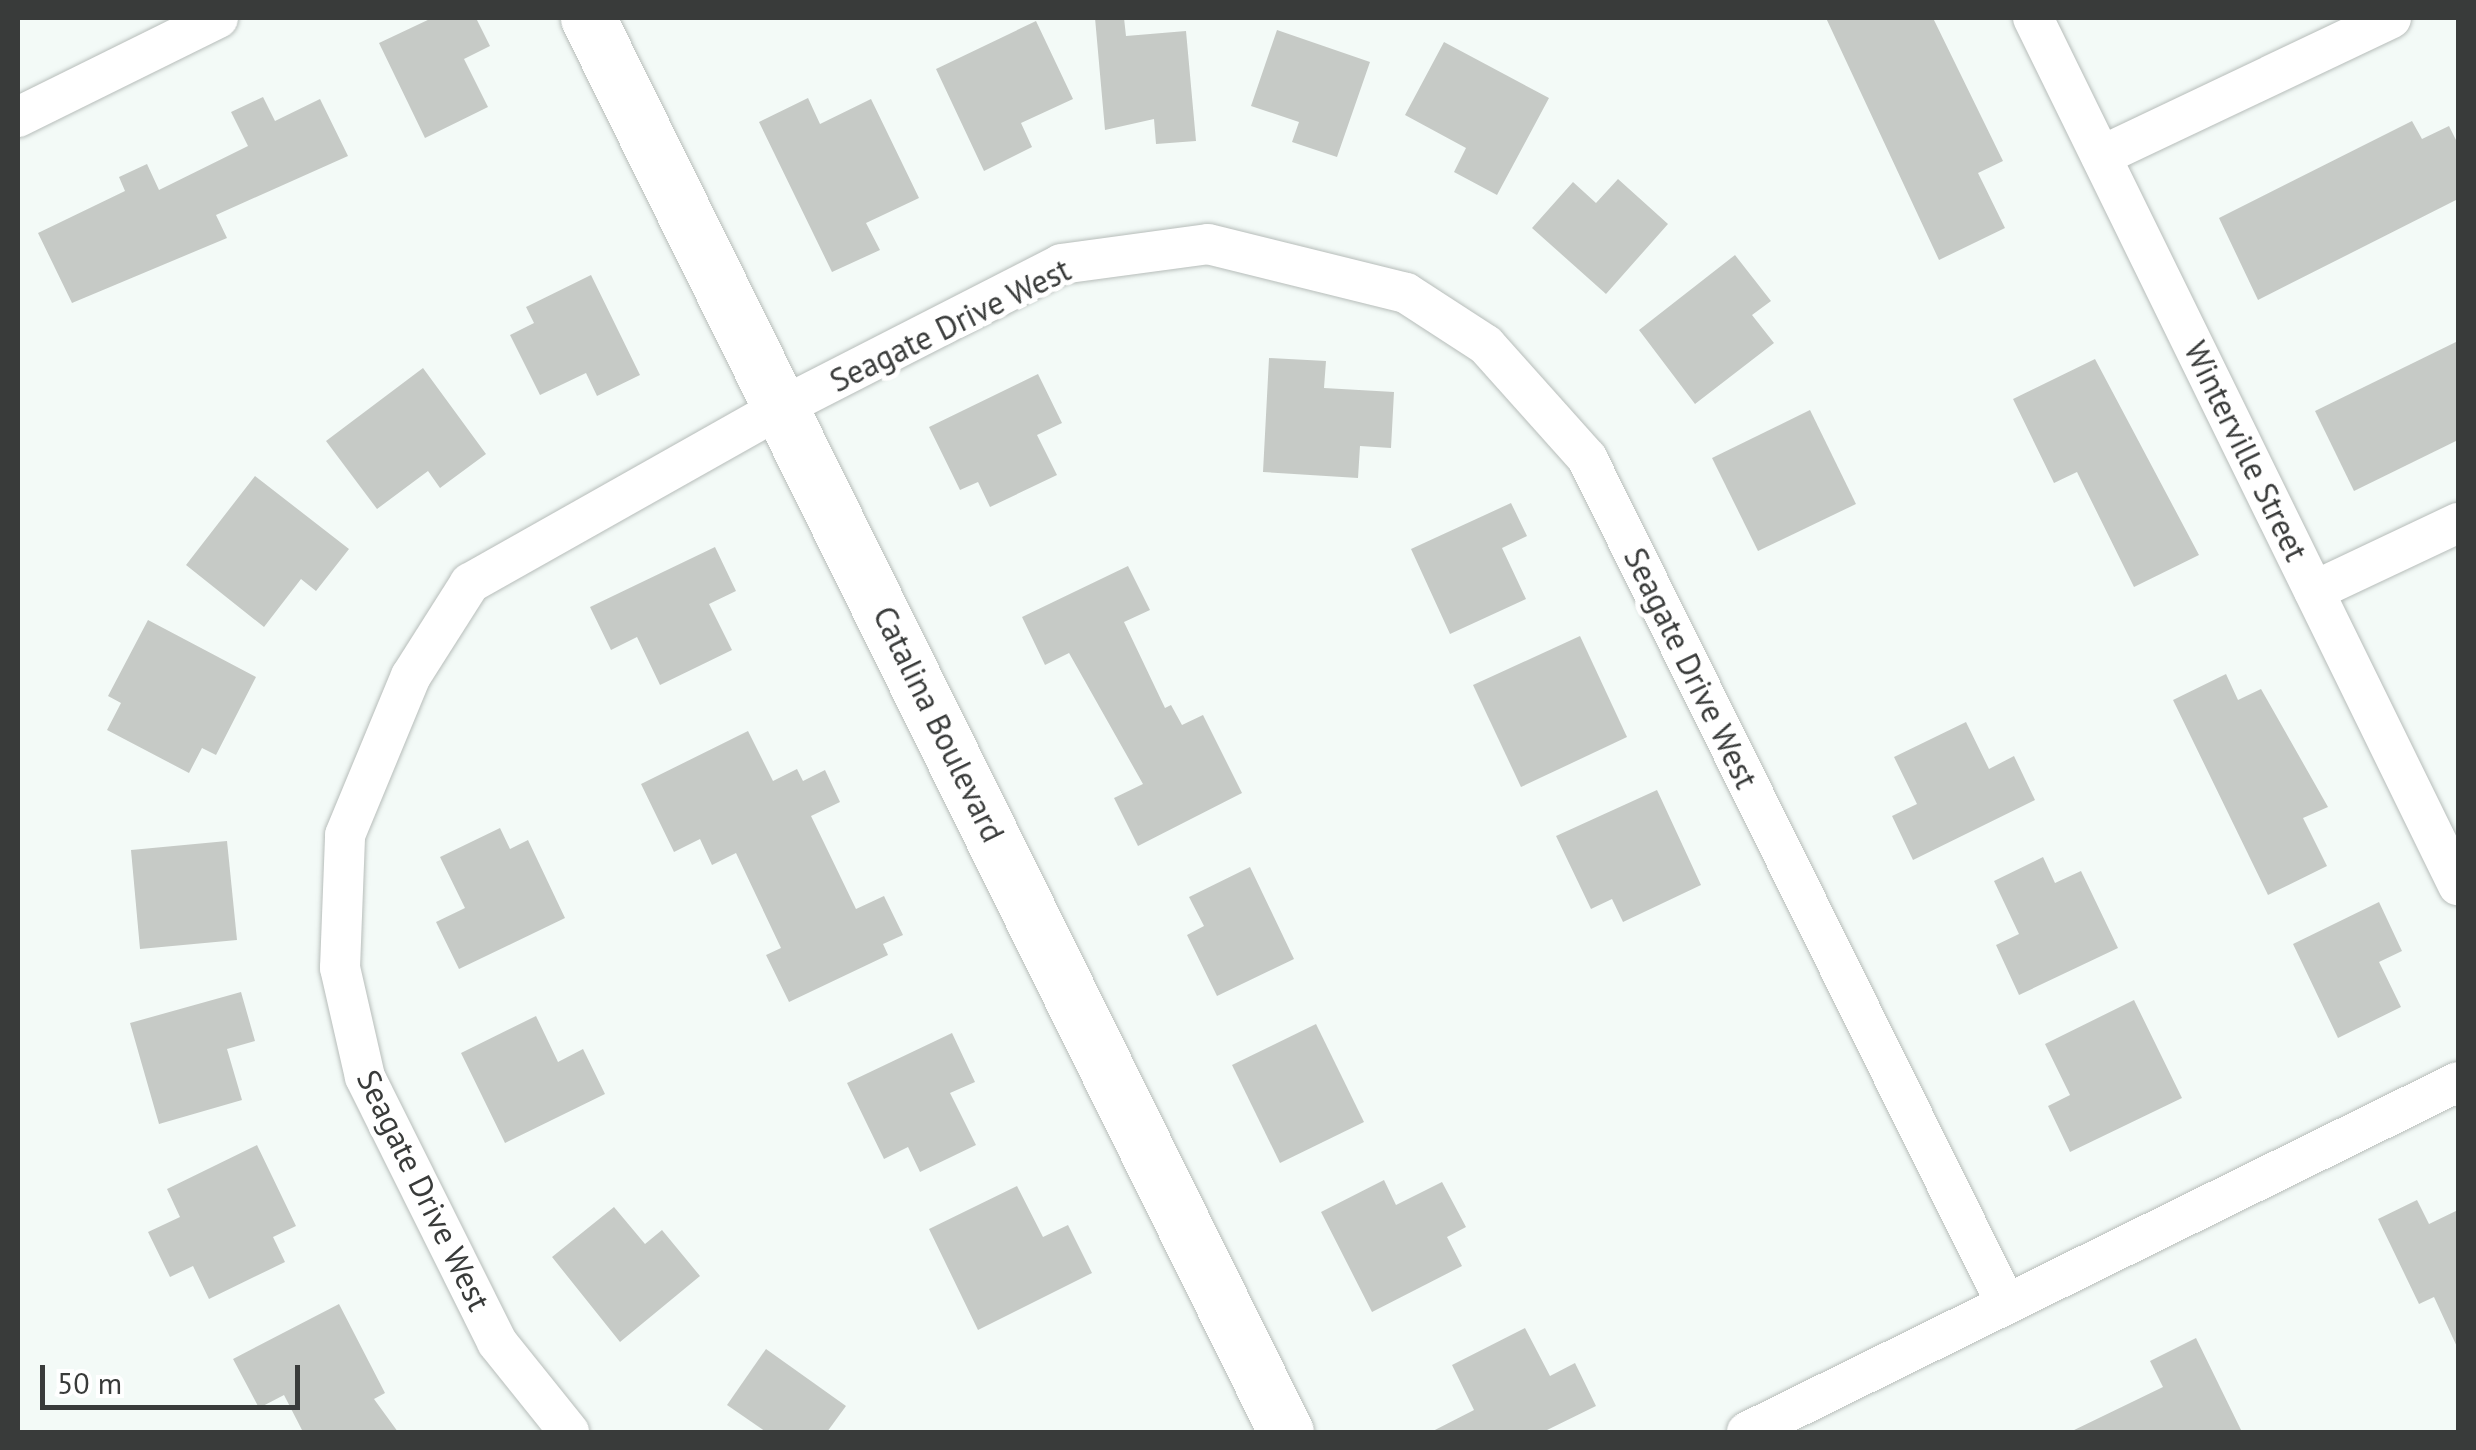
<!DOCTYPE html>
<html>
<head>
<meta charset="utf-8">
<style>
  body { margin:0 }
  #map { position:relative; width:2476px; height:1450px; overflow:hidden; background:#f3faf7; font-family:"PT Sans",sans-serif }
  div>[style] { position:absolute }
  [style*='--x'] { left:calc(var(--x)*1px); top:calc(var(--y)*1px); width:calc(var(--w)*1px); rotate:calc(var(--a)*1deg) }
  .building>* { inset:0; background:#c6cac6 }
  .roads { filter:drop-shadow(0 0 2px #b7bdba) drop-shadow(0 0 2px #b7bdba) }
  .street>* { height:40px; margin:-20px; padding:0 20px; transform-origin:20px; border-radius:20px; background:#fff }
  .secondary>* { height:55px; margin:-27.5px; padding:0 27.5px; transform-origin:27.5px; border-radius:27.5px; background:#fff }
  span { translate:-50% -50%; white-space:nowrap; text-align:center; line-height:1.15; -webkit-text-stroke:10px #fff; paint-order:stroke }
  .street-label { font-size:32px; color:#393b3a }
  .frame { position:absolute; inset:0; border:20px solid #393b3a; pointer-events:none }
  .scale { position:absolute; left:40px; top:1365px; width:260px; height:45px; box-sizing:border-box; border:5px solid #393b3a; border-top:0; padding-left:12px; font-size:30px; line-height:35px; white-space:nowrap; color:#393b3a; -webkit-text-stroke:8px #fff; paint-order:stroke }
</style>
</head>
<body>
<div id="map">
  <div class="building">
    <div style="clip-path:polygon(432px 18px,476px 18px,490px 46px,464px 59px,488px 107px,425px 138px,379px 43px)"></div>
    <div style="clip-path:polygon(1095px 18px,1124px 18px,1126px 36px,1186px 31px,1196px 141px,1156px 144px,1154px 119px,1105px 130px)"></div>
    <div style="clip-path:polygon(1826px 18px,1933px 18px,2003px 161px,1978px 173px,2005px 228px,1939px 260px)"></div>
    <div style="clip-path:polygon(1036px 21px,1073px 99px,1021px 123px,1032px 147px,984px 171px,936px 69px)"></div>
    <div style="clip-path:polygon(1277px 30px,1370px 62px,1337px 157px,1292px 142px,1299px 122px,1251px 106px)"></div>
    <div style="clip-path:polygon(1444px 42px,1549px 98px,1497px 195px,1454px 172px,1466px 148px,1405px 115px)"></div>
    <div style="clip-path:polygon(263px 97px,275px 121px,320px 99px,348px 156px,216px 215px,227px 238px,72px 303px,38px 233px,125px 191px,119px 177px,147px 164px,159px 190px,248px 146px,231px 112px)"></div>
    <div style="clip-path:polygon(808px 98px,820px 124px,871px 99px,919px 198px,866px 223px,880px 250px,832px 272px,759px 122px)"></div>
    <div style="clip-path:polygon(2412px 121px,2422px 139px,2449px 126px,2458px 144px,2458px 199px,2258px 300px,2219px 218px)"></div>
    <div style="clip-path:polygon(1618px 179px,1668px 224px,1606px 294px,1532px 228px,1573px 182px,1596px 203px)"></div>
    <div style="clip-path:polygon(1735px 255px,1771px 301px,1752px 315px,1774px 343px,1695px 404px,1639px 330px)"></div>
    <div style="clip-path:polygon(591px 275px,640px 375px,597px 396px,586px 373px,540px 395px,510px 335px,534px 323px,526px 307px)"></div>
    <div style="clip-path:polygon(2458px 341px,2458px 440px,2354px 491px,2315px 411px)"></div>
    <div style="clip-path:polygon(1269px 358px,1326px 361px,1324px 388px,1394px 392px,1391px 448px,1360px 446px,1358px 478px,1263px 472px)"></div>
    <div style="clip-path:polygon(2095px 359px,2199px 555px,2134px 587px,2077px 472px,2054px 483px,2013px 399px)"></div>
    <div style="clip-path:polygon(423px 368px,486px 454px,440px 488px,428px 471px,377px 509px,326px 441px)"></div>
    <div style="clip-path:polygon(1038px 374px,1062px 423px,1037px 435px,1057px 475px,990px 507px,978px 482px,960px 490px,929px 427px)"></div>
    <div style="clip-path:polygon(1810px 410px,1856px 504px,1758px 551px,1712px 458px)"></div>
    <div style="clip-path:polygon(255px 476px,349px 549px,316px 591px,301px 579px,264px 627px,186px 565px)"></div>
    <div style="clip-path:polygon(1511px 503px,1527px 536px,1502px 548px,1526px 599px,1450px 634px,1411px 549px)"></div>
    <div style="clip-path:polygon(715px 547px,736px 591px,709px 604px,732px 650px,660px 685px,637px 637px,611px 650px,590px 607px)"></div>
    <div style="clip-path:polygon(1128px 566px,1150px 610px,1124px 622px,1165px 708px,1171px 705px,1182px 725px,1203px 715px,1242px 793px,1138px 846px,1114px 798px,1143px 784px,1069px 653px,1045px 665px,1022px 617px)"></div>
    <div style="clip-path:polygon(148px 620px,256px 677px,216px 755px,202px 748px,189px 773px,107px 730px,121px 703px,108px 696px)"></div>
    <div style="clip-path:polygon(1580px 636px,1627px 737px,1521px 787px,1473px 685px)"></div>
    <div style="clip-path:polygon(2226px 674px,2238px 700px,2261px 689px,2328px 807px,2303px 818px,2327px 866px,2268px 895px,2173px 700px)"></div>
    <div style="clip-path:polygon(1966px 722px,1989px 769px,2014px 756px,2035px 800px,1913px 860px,1892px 816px,1917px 804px,1894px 757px)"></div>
    <div style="clip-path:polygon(748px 731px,773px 781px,797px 769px,803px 781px,825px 770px,840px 802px,811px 816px,856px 909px,884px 896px,903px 935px,883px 944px,888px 955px,789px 1002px,766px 955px,781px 948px,736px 853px,712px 865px,700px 839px,674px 852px,641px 784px)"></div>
    <div style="clip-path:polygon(1657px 790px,1701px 885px,1623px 922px,1612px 899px,1591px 909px,1556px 836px)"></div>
    <div style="clip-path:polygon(500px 828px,510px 849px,528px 840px,565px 918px,459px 969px,436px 922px,465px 908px,440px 857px)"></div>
    <div style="clip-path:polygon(227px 841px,237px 940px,140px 949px,131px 850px)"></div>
    <div style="clip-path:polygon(2043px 857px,2055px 883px,2081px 871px,2118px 948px,2019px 995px,1996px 945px,2019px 934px,1994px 881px)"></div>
    <div style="clip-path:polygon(1250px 867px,1294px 959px,1217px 996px,1187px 935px,1204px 926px,1189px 897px)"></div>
    <div style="clip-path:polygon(2379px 902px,2402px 951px,2379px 962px,2401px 1007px,2338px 1038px,2293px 944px)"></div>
    <div style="clip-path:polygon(241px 992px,255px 1041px,227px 1049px,242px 1100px,159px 1124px,130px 1023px)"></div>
    <div style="clip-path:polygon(2134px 1000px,2182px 1098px,2070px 1152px,2048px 1106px,2070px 1095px,2045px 1044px)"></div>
    <div style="clip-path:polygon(536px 1016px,558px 1062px,583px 1049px,605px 1094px,505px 1143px,461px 1053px)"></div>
    <div style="clip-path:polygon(1316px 1024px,1364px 1122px,1280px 1163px,1232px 1065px)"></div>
    <div style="clip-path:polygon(952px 1033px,975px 1082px,950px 1093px,976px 1145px,920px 1172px,908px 1147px,884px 1159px,847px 1083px)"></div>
    <div style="clip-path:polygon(257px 1145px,296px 1226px,273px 1237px,285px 1262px,209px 1299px,193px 1266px,170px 1277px,148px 1232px,180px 1217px,167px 1189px)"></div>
    <div style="clip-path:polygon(1384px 1180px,1396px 1205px,1442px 1182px,1466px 1227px,1447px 1237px,1462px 1266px,1372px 1312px,1321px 1212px)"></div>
    <div style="clip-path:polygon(1017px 1186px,1043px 1237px,1068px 1225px,1092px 1273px,978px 1330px,929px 1229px)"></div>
    <div style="clip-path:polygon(2417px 1200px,2429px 1224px,2458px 1210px,2458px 1349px,2434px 1297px,2419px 1304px,2378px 1219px)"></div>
    <div style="clip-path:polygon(614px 1207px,645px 1244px,662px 1230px,700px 1276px,620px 1342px,552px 1257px)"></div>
    <div style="clip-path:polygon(339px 1304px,385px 1393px,374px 1399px,398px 1432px,303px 1432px,284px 1395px,259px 1408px,233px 1359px)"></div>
    <div style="clip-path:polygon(1525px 1328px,1550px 1376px,1575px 1363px,1596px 1406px,1543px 1432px,1431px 1432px,1474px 1410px,1452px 1365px)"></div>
    <div style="clip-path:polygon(2196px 1338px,2242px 1432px,2070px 1432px,2163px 1387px,2150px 1361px)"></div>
    <div style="clip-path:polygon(766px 1349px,846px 1406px,827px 1432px,766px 1432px,727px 1405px)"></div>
  </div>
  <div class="roads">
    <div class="street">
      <div style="--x:2033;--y:18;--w:966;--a:63.89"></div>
      <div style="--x:18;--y:117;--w:223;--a:-26.3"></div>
      <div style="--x:2101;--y:156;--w:321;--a:-25.4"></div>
      <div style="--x:2314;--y:591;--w:159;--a:-25.3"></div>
      <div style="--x:569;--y:1432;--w:115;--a:-128.7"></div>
      <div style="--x:497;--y:1342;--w:296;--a:-116.5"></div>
      <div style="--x:365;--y:1077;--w:112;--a:-102.9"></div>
      <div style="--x:340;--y:968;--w:133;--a:-87.8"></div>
      <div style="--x:345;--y:835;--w:172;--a:-67.5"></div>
      <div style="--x:411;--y:676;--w:110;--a:-57.6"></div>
      <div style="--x:470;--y:583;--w:360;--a:-29.4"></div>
      <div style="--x:784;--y:406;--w:311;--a:-27.1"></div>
      <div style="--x:1061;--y:264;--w:148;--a:-7.7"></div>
      <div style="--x:1208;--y:244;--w:204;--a:13.9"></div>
      <div style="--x:1406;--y:293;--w:95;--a:33"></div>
      <div style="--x:1486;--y:345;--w:152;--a:48.2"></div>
      <div style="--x:1587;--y:458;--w:940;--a:63.65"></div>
      <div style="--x:1747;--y:1432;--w:792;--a:-26.21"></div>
    </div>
    <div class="secondary">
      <div style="--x:588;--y:18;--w:1577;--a:63.73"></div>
    </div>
  </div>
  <div class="street-label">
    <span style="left:950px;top:325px;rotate:-26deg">Seagate Drive West</span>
    <span style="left:2246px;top:451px;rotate:64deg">Winterville Street</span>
    <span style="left:1691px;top:668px;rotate:64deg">Seagate Drive West</span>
    <span style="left:939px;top:724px;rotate:64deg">Catalina Boulevard</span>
    <span style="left:424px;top:1190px;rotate:64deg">Seagate Drive West</span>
  </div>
  <div class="frame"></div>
  <div class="scale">50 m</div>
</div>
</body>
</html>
